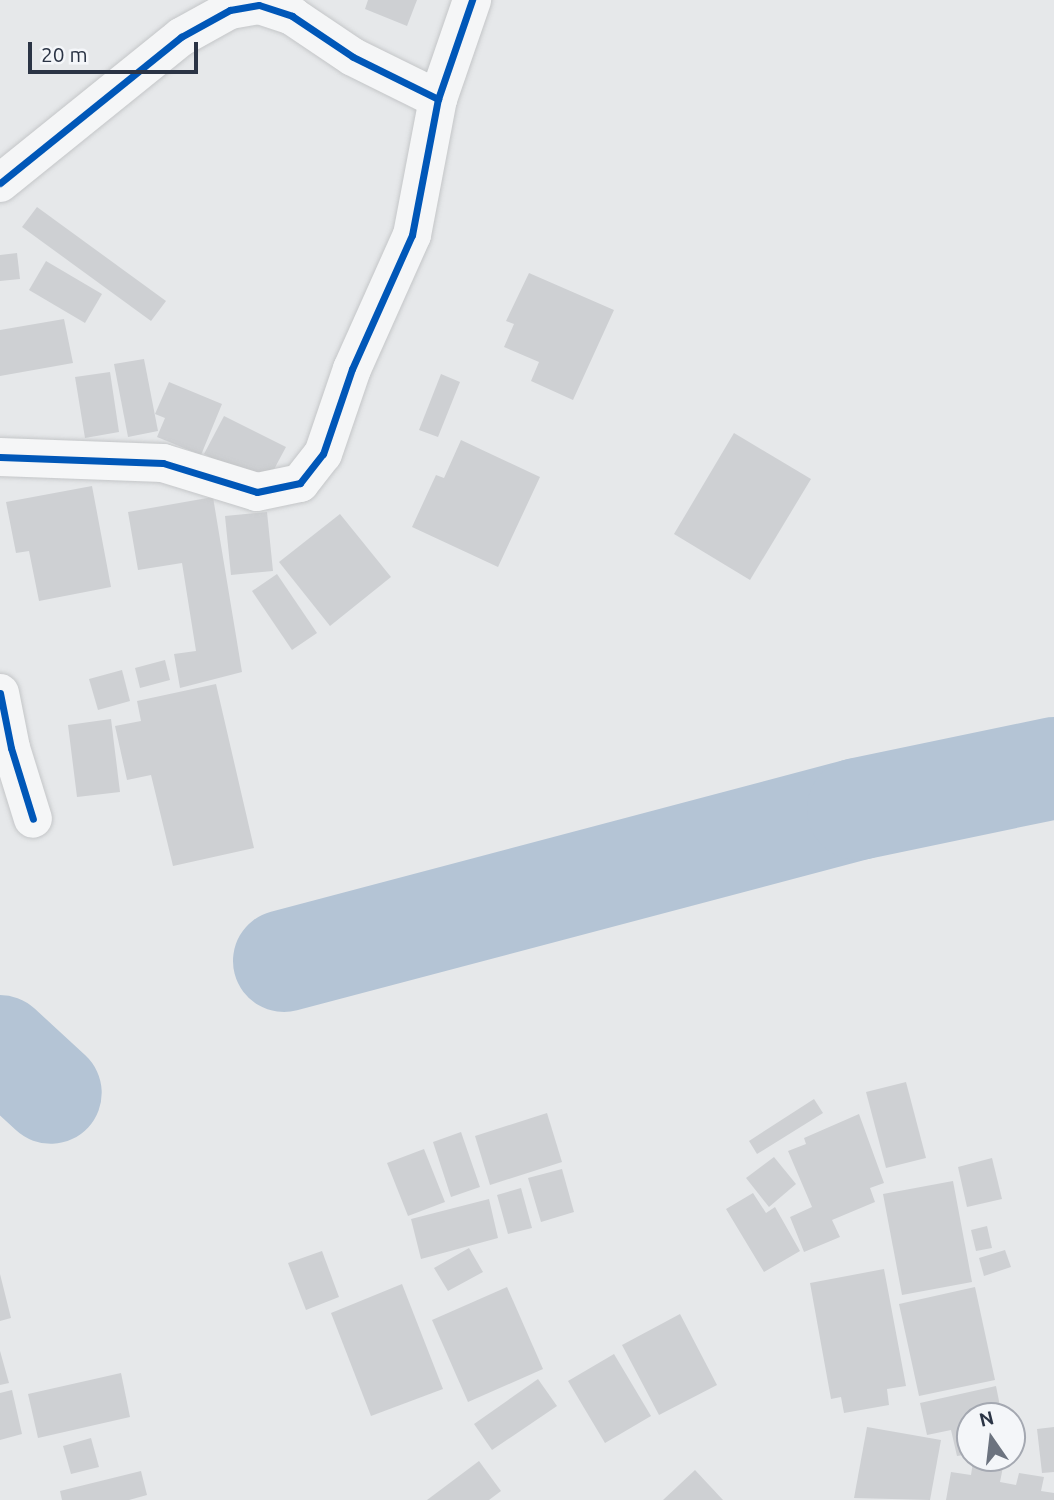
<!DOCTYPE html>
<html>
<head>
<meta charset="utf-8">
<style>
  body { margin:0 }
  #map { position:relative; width:1054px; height:1500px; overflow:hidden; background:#e6e8ea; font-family:Ubuntu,sans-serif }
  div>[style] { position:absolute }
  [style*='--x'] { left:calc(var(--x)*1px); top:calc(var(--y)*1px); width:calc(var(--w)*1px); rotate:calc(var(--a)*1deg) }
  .river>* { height:102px; margin:-51px; padding:0 51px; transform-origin:51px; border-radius:51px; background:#b4c4d5 }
  .building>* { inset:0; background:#ced0d3 }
  .roads { filter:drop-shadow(0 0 2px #c4c6c8) drop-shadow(0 0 2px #c4c6c8) }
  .street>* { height:38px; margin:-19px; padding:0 19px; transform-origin:19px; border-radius:19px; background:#f5f6f7 }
  .cycleway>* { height:7px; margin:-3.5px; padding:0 3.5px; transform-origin:3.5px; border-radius:3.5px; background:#0057b8 }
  span { translate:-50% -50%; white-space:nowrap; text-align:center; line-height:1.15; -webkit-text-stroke:6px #f4f6f9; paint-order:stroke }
  .north { position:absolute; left:956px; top:1402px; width:70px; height:70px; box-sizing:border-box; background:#f4f6f9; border:2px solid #a4a8b1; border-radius:50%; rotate:346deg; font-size:19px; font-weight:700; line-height:28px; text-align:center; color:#2b3445 }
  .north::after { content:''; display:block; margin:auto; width:24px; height:32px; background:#6c737f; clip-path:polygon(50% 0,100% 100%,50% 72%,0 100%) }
  .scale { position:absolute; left:28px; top:42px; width:170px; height:32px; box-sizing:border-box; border:4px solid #2b3445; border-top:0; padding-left:9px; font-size:21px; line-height:24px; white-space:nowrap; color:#2b3445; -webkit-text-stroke:5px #f4f6f9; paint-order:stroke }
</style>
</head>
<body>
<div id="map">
  <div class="river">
    <div style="--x:284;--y:961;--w:594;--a:-14.83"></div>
    <div style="--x:858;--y:809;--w:200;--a:-11.8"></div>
    <div style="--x:0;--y:1046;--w:69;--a:42.7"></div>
  </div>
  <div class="building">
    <div style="clip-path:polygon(368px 0,417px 0,407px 26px,365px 9px)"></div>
    <div style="clip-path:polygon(37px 207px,166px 301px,151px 321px,22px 227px)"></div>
    <div style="clip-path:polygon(17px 253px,20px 279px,0 281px,0 255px)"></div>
    <div style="clip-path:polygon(46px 261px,102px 294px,85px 323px,29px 290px)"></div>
    <div style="clip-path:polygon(529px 273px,614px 310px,573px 400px,531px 381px,539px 362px,504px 347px,514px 324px,506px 321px)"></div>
    <div style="clip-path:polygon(64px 319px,73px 363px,0 376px,0 330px)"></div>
    <div style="clip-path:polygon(144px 359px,158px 431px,128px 437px,114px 364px)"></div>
    <div style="clip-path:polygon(110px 372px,119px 432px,85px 438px,75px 377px)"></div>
    <div style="clip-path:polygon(441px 374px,460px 382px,438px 437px,419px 430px)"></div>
    <div style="clip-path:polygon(169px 382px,222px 404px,201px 455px,157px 437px,165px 418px,155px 414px)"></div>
    <div style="clip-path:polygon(224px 416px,286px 447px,265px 486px,204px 454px)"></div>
    <div style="clip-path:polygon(734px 433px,811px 479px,750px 580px,674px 534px)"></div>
    <div style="clip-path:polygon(461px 440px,540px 477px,498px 567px,412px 527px,436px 475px,444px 478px)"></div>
    <div style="clip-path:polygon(92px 486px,111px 587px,39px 601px,29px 551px,16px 553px,6px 502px)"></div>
    <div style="clip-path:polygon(213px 497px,242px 672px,180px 688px,174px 654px,196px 651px,182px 563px,138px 570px,128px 512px)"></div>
    <div style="clip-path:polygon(267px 512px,273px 571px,231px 575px,225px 516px)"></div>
    <div style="clip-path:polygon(340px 514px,391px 577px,330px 626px,279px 562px)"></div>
    <div style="clip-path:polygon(277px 574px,317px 633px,292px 650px,252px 591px)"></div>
    <div style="clip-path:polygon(165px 660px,170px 680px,140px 688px,135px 668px)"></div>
    <div style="clip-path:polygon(122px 670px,130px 701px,98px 710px,89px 679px)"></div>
    <div style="clip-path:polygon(216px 684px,254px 848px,173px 866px,151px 775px,127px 780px,115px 726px,141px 721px,137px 701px)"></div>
    <div style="clip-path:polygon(111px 719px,120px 792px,77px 797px,68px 725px)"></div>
    <div style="clip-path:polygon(906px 1082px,926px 1158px,886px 1168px,866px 1092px)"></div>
    <div style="clip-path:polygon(814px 1099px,823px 1113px,757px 1154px,749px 1141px)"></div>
    <div style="clip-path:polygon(547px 1113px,562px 1162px,490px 1185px,475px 1136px)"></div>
    <div style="clip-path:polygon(859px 1114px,884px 1183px,870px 1188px,875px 1202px,832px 1220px,840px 1237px,804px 1252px,790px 1217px,812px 1207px,788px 1151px,806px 1144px,804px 1138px)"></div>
    <div style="clip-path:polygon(461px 1132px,480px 1187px,451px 1197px,433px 1142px)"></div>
    <div style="clip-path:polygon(424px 1149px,445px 1202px,408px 1216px,387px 1163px)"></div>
    <div style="clip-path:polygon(774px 1157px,796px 1184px,769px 1207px,746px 1178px)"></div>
    <div style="clip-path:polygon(992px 1158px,1002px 1199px,967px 1207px,958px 1167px)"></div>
    <div style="clip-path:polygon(562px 1169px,574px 1212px,541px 1222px,528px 1178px)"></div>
    <div style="clip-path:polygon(953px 1181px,972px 1282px,902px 1295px,883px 1194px)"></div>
    <div style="clip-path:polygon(521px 1188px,532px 1228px,508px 1234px,497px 1195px)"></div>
    <div style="clip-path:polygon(753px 1193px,766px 1213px,775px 1207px,800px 1251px,764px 1272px,726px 1209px)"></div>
    <div style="clip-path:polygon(489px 1199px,498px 1238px,421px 1259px,411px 1219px)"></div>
    <div style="clip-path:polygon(987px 1226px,992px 1248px,976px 1251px,971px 1230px)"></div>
    <div style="clip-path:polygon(469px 1248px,483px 1272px,448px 1291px,434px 1268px)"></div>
    <div style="clip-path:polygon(1005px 1250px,1011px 1267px,984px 1276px,979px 1258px)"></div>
    <div style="clip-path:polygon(322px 1251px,339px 1297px,306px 1310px,288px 1263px)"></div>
    <div style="clip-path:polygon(884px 1269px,906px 1386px,887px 1389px,889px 1405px,844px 1413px,841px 1397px,831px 1399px,810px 1283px)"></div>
    <div style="clip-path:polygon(0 1274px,11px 1318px,0 1321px)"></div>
    <div style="clip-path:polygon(402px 1284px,443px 1389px,371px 1416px,331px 1313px)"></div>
    <div style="clip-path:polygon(507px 1287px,543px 1369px,468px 1402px,432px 1320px)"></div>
    <div style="clip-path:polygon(975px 1287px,995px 1380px,919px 1396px,899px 1304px)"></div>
    <div style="clip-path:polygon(680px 1314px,717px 1385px,659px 1415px,622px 1345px)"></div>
    <div style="clip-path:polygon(0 1351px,9px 1383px,0 1385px)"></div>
    <div style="clip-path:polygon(614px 1354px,651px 1416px,605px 1443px,568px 1381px)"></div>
    <div style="clip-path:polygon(121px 1373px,130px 1417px,38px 1438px,28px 1394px)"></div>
    <div style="clip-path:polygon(538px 1379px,557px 1406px,492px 1450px,474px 1424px)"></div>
    <div style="clip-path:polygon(996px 1386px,1002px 1416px,970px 1416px,970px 1454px,957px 1456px,951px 1430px,927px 1435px,920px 1403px)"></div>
    <div style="clip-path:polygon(12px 1390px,22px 1434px,0 1440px,0 1393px)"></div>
    <div style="clip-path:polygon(867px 1427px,941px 1440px,930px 1500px,854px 1498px)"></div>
    <div style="clip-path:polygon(1054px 1427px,1054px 1472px,1042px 1473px,1037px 1429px)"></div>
    <div style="clip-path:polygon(91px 1438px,99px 1467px,71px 1474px,63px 1446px)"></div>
    <div style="clip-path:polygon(479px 1461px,501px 1491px,489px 1500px,427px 1500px)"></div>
    <div style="clip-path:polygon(973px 1462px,1003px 1467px,1000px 1482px,1016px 1485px,1019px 1473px,1044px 1477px,1041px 1491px,1054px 1493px,1054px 1500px,946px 1500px,951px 1472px,971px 1475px)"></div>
    <div style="clip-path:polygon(695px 1470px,723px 1500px,663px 1500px)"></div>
    <div style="clip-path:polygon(141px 1471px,147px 1495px,129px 1500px,62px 1500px,60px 1491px)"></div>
  </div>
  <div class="roads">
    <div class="street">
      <div style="--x:0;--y:183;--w:233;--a:-38.9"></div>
      <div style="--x:181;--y:37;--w:56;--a:-28.9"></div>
      <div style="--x:230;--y:10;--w:29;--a:-10"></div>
      <div style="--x:259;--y:5;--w:35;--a:18"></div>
      <div style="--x:292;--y:16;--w:73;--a:33.9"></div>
      <div style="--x:353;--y:57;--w:95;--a:26.3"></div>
      <div style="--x:0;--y:457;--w:163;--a:2.1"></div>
      <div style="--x:163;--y:463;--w:98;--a:17.1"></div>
      <div style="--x:257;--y:492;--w:44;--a:-11.8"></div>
      <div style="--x:300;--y:483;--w:37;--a:-52"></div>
      <div style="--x:323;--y:454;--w:90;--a:-71.2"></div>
      <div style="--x:352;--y:369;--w:147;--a:-65.9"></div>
      <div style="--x:412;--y:235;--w:138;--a:-79.2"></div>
      <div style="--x:438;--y:99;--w:105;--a:-71"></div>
      <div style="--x:0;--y:693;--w:56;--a:78.7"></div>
      <div style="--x:11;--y:748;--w:74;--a:72.8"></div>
    </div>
  </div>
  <div class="cycleway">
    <div style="--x:0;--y:183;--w:233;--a:-38.9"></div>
    <div style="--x:181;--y:37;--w:56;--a:-28.9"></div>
    <div style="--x:230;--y:10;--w:29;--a:-10"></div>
    <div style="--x:259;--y:5;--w:35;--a:18"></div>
    <div style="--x:292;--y:16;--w:73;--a:33.9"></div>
    <div style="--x:353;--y:57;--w:95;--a:26.3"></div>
    <div style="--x:0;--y:457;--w:163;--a:2.1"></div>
    <div style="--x:163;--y:463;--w:98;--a:17.1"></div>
    <div style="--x:257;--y:492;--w:44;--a:-11.8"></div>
    <div style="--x:300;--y:483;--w:37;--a:-52"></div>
    <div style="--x:323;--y:454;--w:90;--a:-71.2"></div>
    <div style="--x:352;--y:369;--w:147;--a:-65.9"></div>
    <div style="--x:412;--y:235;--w:138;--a:-79.2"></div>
    <div style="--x:438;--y:99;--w:105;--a:-71"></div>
    <div style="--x:0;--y:693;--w:56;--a:78.7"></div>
    <div style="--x:11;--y:748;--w:74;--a:72.8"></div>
  </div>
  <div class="north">N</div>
  <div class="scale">20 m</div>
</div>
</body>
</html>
